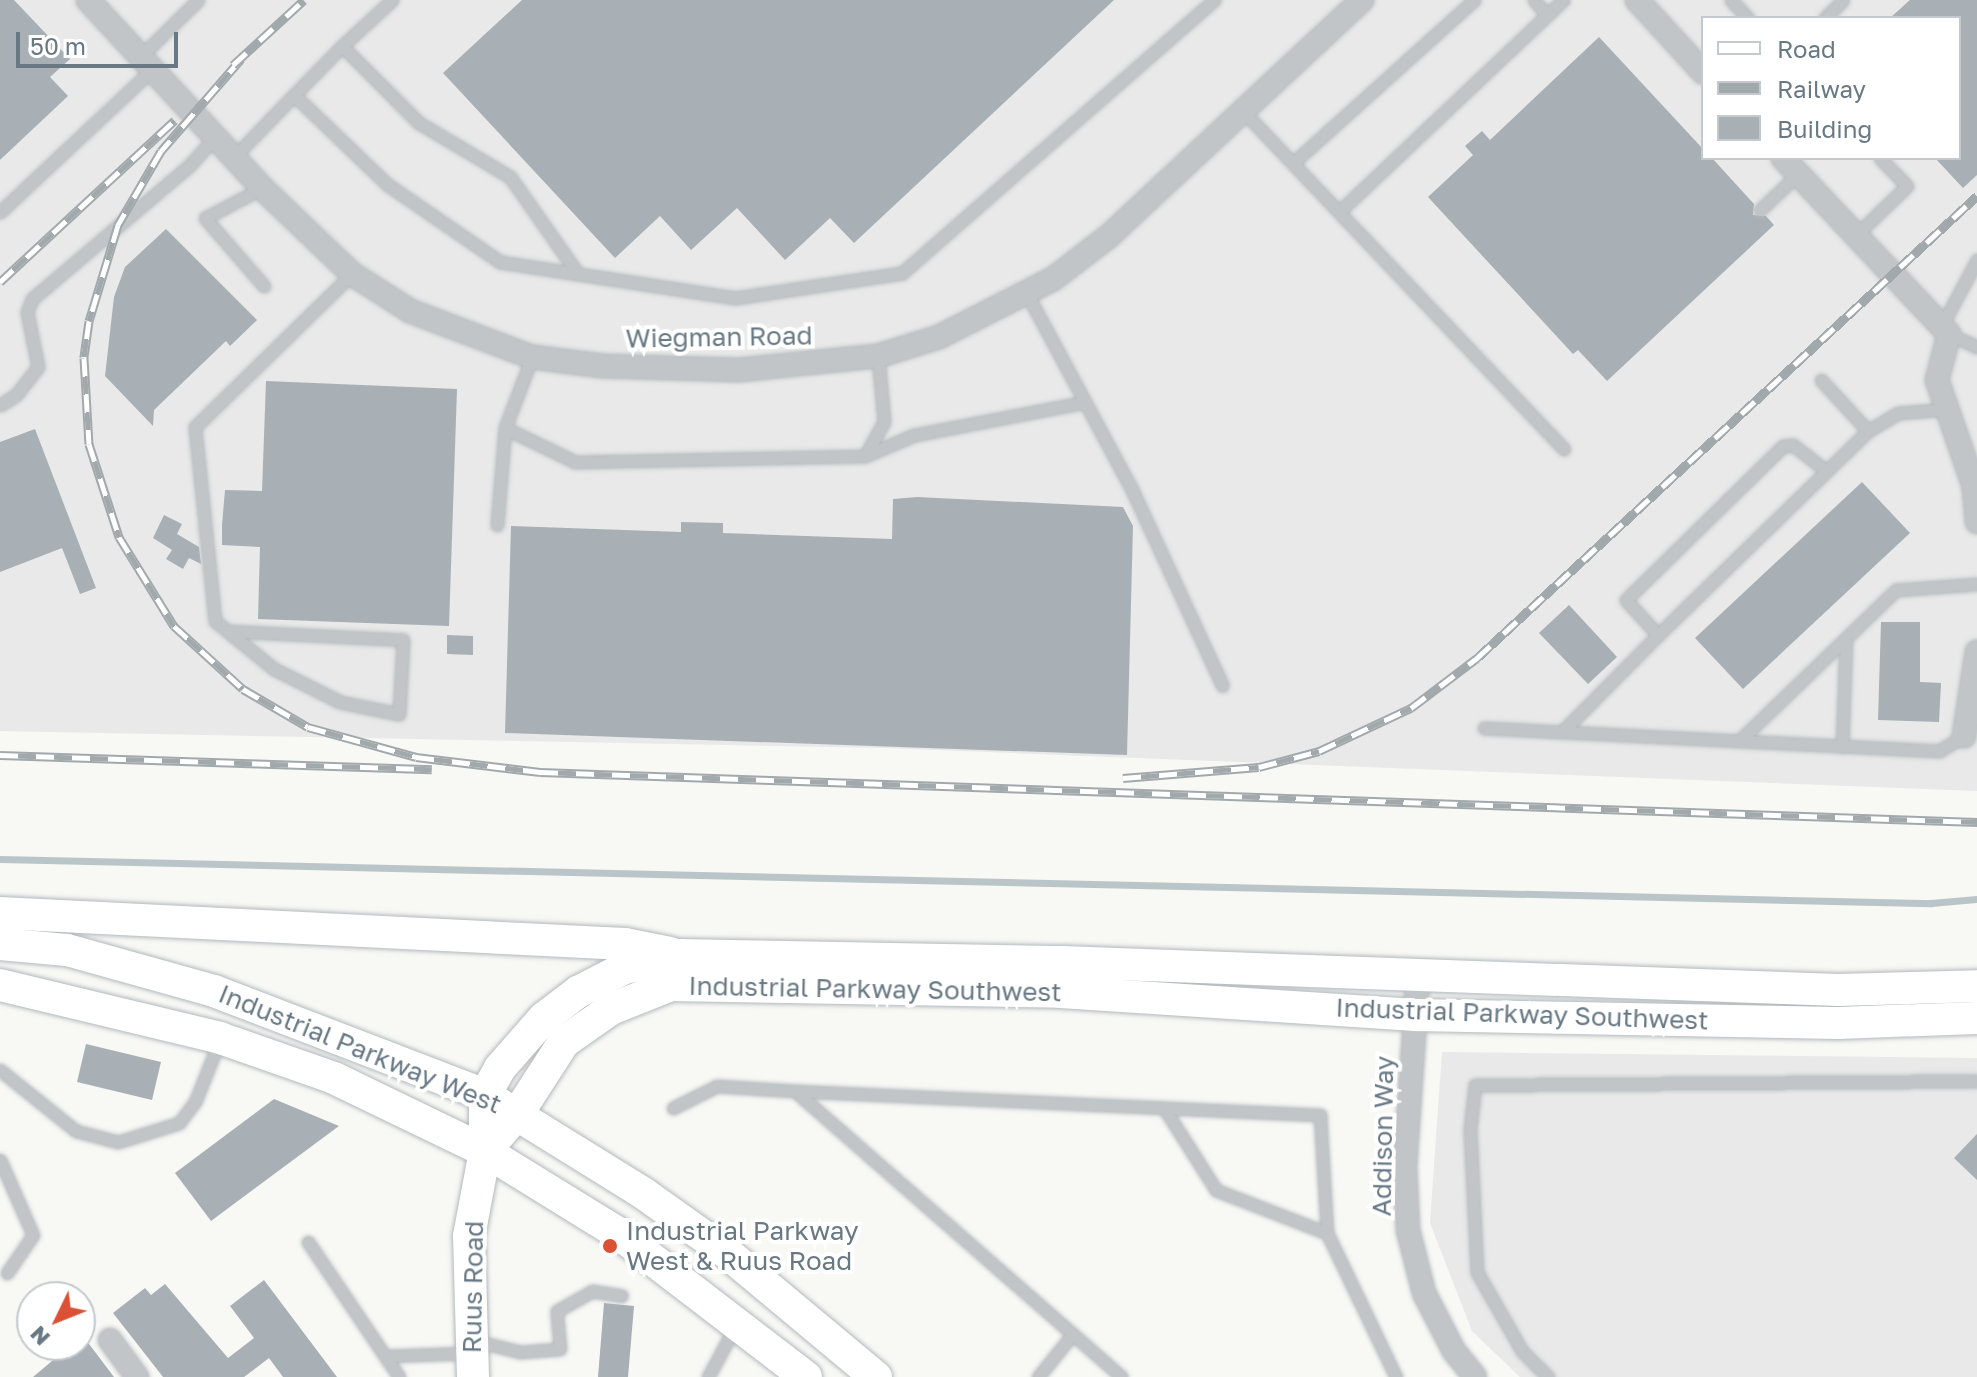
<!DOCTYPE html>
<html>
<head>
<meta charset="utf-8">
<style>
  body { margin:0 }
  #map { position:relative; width:1977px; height:1377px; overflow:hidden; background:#f8f8f5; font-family:"Golos Text",sans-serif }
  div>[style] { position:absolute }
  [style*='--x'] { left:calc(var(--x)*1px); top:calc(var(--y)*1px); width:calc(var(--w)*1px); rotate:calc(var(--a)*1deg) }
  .built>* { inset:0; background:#e8e9e8 }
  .stream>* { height:7px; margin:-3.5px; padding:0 3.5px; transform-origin:3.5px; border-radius:3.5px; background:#b9c5c8 }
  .building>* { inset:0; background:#a8b0b5 }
  .roads { filter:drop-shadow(0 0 2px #b3b9bd) drop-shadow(0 0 2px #b3b9bd) }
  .lane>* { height:11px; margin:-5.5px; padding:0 5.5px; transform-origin:5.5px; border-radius:5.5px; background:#c1c5c8 }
  .street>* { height:22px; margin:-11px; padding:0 11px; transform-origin:11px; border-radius:11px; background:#c1c5c8 }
  .secondary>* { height:32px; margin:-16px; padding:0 16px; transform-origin:16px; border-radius:16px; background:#fff }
  .rail>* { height:9px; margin-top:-4.5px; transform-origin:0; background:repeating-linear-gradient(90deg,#fff 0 18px,#a2a9ad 0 36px); box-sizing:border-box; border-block:2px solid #a2a9ad }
  .dots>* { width:22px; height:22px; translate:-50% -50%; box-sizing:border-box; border:4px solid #fff; border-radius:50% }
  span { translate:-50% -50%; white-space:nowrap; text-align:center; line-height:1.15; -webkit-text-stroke:8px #fff; paint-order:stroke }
  .street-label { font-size:26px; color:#687984 }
  .poi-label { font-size:26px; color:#687984 }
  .left { translate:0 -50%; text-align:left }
  .legend { position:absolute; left:1701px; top:16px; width:260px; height:144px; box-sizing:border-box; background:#fff; border:2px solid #c3c9ce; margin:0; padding:10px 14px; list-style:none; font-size:24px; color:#687984 }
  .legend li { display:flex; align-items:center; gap:16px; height:40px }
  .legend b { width:40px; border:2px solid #c3c9ce }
  .north { position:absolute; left:16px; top:1281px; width:80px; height:80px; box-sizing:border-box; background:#fff; border:2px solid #c3c9ce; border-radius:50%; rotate:227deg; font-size:22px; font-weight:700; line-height:32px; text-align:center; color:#687984 }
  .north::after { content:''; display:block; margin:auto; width:28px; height:36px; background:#da5133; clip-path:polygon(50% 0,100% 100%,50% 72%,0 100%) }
  .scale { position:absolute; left:16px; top:32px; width:162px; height:36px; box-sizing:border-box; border:4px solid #687984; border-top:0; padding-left:10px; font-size:24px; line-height:28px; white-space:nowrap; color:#687984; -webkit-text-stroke:6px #fff; paint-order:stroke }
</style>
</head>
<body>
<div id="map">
  <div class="built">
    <div style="clip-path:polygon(evenodd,0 0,1977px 0,1977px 791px,885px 748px,0 731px,0 0,1703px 18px,1959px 18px,1959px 158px,1703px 158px,1703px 18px)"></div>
    <div style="clip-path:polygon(1442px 1052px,1977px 1058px,1977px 1377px,1520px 1377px,1472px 1331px,1430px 1223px)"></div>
  </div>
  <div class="stream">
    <div style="--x:0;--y:859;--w:1932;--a:1.31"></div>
    <div style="--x:1931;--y:903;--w:46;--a:-5"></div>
  </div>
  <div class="building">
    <div style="clip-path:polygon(0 0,14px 0,70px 59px,50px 77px,68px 96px,0 160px)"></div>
    <div style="clip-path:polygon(522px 0,1114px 0,854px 243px,830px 218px,785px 260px,737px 208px,691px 250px,660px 216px,615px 258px,443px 73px)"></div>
    <div style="clip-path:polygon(1910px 0,1977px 0,1977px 175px,1963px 188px,1935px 158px,1959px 158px,1959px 18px,1890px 18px)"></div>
    <div style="clip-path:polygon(1599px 37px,1703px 149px,1703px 158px,1712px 158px,1754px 204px,1753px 215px,1766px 216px,1774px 225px,1607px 381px,1578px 350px,1573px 354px,1428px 197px,1473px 155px,1465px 146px,1482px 131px,1490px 140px)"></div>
    <div style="clip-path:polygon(166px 229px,257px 320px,230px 346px,226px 341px,154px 410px,153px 426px,105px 376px,114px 297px,125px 267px)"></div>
    <div style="clip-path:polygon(266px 381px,457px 389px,449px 626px,258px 619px,260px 547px,222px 545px,222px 525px,225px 490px,262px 491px)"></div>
    <div style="clip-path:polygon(35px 429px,96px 588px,80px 594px,62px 548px,0 572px,0 442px)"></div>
    <div style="clip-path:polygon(1862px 482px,1910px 533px,1743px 689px,1695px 638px)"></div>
    <div style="clip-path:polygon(917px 497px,1123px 507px,1133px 526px,1127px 755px,505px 733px,511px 526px,681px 532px,681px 522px,723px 523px,723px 533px,892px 539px,893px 499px)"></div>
    <div style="clip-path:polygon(164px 515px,182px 524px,177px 534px,199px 547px,201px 564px,189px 558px,183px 569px,166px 559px,172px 550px,153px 538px)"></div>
    <div style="clip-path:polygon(1569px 605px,1617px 657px,1588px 684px,1539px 633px)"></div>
    <div style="clip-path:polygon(1881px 622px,1920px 622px,1920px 682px,1941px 683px,1939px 722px,1878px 720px)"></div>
    <div style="clip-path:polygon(447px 635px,473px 636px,473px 655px,447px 654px)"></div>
    <div style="clip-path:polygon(86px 1044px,161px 1062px,152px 1100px,77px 1082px)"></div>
    <div style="clip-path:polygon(274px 1099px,339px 1126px,211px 1221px,175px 1173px)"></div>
    <div style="clip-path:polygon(1977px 1134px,1977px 1180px,1954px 1158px)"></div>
    <div style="clip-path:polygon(264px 1280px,337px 1377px,283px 1377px,269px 1358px,244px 1377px,163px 1377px,113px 1313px,145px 1288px,151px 1295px,165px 1284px,228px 1358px,254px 1338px,230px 1306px)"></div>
    <div style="clip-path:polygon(604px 1303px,634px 1306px,628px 1377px,598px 1377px)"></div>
    <div style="clip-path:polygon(83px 1336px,114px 1377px,33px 1377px,71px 1345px,80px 1345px)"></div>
  </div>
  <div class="roads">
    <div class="lane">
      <div style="--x:1534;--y:0;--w:20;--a:49"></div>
      <div style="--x:1731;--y:0;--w:25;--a:47"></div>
      <div style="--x:1825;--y:18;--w:25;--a:-45"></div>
      <div style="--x:342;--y:46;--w:68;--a:-42.6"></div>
      <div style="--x:140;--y:57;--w:81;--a:-44.5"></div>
      <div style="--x:1243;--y:111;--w:466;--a:46.5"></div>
      <div style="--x:235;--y:156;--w:85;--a:-46"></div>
      <div style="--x:1293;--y:163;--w:244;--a:-42"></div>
      <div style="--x:262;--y:188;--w:64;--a:152.2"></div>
      <div style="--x:205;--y:218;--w:90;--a:49.1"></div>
      <div style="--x:1341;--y:210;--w:306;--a:-43.4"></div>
      <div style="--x:1760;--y:210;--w:52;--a:-43.5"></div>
      <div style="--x:0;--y:212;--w:208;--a:-43.1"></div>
      <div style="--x:1855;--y:236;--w:72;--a:-43.9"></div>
      <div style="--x:1907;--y:186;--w:39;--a:-134"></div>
      <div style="--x:578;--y:274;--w:118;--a:-125"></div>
      <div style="--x:510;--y:177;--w:106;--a:-149.3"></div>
      <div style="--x:419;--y:123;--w:109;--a:-135"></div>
      <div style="--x:342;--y:46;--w:69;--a:134.4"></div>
      <div style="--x:294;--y:95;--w:130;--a:43.8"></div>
      <div style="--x:388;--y:185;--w:136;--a:34.5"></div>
      <div style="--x:500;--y:262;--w:238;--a:8.7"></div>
      <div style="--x:735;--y:298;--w:169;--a:-8.5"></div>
      <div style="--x:902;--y:273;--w:415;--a:-41.2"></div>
      <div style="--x:1027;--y:294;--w:225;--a:61.8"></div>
      <div style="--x:1133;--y:492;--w:213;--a:65.2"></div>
      <div style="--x:1942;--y:325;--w:74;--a:-61.7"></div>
      <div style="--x:1949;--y:334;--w:31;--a:25"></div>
      <div style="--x:1821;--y:380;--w:69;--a:47.3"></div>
      <div style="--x:1868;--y:431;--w:35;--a:-31"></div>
      <div style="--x:1898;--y:413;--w:51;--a:-4.5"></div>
      <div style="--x:0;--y:405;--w:19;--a:-32"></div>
      <div style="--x:16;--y:395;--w:36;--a:-52"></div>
      <div style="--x:38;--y:367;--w:56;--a:-101.3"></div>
      <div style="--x:27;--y:312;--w:14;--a:-69"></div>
      <div style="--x:32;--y:299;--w:206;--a:-40.3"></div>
      <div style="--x:189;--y:166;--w:39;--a:-48"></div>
      <div style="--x:505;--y:428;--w:78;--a:25.9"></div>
      <div style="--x:575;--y:462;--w:290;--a:-1.2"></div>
      <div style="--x:865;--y:456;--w:39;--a:-61"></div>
      <div style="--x:884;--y:422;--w:66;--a:-95.2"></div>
      <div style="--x:865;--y:456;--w:53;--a:-23.2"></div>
      <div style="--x:914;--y:435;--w:174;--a:-10.9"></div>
      <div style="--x:1825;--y:470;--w:41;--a:-142"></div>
      <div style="--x:1793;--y:445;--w:10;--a:174"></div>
      <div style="--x:1783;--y:446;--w:220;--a:135.6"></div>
      <div style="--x:1626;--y:600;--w:47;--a:47.6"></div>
      <div style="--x:1658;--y:635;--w:293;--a:-44.2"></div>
      <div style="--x:497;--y:525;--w:97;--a:-85.3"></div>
      <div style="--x:505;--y:428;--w:76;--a:-69.2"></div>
      <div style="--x:228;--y:631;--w:175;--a:2.9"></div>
      <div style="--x:403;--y:640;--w:74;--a:93.1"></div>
      <div style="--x:399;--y:714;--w:60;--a:-168.5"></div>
      <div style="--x:340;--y:702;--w:74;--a:-153.4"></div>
      <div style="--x:274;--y:669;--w:76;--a:-140.9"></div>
      <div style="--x:215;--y:621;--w:195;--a:-95.9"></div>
      <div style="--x:195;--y:427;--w:219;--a:-44.3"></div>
      <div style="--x:1484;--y:728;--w:456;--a:2.9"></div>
      <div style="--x:1939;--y:751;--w:29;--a:-31"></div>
      <div style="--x:1562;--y:732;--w:136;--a:-45.3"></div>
      <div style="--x:1739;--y:741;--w:218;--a:-43.9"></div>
      <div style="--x:1896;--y:590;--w:81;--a:-4.2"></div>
      <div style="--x:1842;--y:747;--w:108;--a:-87.9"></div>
      <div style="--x:0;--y:1070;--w:97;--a:38.8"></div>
      <div style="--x:76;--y:1131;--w:43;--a:14.7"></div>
      <div style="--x:118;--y:1142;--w:64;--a:-17.3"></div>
      <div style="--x:179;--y:1123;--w:26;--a:-53"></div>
      <div style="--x:195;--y:1102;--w:65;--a:-68.2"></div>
      <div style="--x:795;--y:1091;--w:526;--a:2.62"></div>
      <div style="--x:1320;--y:1115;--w:118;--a:86.6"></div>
      <div style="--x:1327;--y:1233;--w:160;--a:64.4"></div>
      <div style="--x:673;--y:1108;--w:49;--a:-26.6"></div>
      <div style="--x:717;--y:1086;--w:78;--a:3.7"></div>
      <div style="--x:795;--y:1091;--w:434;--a:41.2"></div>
      <div style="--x:1164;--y:1108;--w:97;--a:57.6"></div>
      <div style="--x:1216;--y:1190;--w:119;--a:21.2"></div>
      <div style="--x:0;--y:1160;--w:82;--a:66.3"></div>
      <div style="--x:33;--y:1235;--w:46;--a:124.4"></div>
      <div style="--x:308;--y:1242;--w:163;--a:56"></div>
      <div style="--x:476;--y:1341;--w:45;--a:14"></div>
      <div style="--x:520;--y:1352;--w:40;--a:-4.3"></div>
      <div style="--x:560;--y:1349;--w:38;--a:-95"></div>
      <div style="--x:557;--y:1311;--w:40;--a:-29.7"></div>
      <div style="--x:592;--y:1291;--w:30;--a:9"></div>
      <div style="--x:385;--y:1356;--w:83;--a:-2.1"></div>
      <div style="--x:708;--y:1377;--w:59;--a:-61.7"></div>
      <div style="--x:1038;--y:1377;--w:55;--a:-50.9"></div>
      <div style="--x:1548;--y:1377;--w:37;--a:-135"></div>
      <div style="--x:1522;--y:1351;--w:91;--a:-119.7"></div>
      <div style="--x:1477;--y:1272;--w:143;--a:-92.8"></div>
      <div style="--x:1470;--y:1129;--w:44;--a:-83.5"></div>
      <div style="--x:1475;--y:1085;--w:502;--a:-0.46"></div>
    </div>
    <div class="street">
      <div style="--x:88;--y:0;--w:256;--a:47.2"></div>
      <div style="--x:262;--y:188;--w:124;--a:43.7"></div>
      <div style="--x:352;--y:274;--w:69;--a:32.5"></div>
      <div style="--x:410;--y:311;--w:130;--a:20.7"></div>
      <div style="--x:532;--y:357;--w:71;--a:7.3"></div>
      <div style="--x:602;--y:366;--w:137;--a:1.7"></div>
      <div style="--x:739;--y:370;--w:140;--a:-5.8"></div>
      <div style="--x:878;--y:356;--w:64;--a:-17.3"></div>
      <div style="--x:939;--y:337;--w:128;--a:-27"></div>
      <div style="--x:1053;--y:279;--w:71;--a:-37.5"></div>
      <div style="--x:1109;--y:236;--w:346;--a:-43"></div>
      <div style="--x:1637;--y:0;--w:98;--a:47.5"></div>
      <div style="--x:1783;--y:158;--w:242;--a:46.7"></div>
      <div style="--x:1949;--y:334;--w:48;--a:104.6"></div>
      <div style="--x:1937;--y:380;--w:112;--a:70.8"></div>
      <div style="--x:1974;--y:486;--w:36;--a:85"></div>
      <div style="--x:1964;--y:736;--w:85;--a:-81.2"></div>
      <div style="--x:1418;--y:976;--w:190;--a:93.9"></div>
      <div style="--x:1405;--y:1166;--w:64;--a:87.3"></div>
      <div style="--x:1408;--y:1230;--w:65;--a:75.7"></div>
      <div style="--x:1424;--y:1293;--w:65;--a:62.7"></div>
      <div style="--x:1454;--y:1351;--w:33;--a:51"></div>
      <div style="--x:110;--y:1340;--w:46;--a:53.9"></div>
    </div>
    <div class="secondary">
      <div style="--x:0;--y:913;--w:626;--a:2.84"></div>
      <div style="--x:625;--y:944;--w:46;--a:11.3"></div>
      <div style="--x:0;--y:944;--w:67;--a:5.1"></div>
      <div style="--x:67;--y:950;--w:153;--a:15.6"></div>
      <div style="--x:214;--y:991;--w:290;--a:21"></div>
      <div style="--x:485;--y:1095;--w:186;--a:31.8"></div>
      <div style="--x:643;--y:1193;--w:103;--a:35.5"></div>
      <div style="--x:727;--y:1253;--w:194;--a:39.8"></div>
      <div style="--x:0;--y:985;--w:226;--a:13.5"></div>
      <div style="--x:220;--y:1038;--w:121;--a:19.3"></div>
      <div style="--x:334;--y:1078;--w:168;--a:25.8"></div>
      <div style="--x:485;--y:1151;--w:156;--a:31.7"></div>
      <div style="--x:618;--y:1233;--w:237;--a:37.5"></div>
      <div style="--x:485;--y:1151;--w:50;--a:-49"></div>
      <div style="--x:518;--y:1113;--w:85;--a:-57.1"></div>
      <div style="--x:564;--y:1042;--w:57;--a:-35.1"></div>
      <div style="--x:611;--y:1009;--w:65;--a:-21.8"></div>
      <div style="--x:671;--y:985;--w:390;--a:1"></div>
      <div style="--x:1061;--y:992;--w:355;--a:3.7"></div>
      <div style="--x:1415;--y:1015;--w:423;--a:1.1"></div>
      <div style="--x:1838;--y:1023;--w:139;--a:-2.1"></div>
      <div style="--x:473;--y:1377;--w:141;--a:-91.6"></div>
      <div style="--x:469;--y:1236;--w:86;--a:-79.3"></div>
      <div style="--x:485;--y:1151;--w:56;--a:-90"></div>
      <div style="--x:485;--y:1095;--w:31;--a:-61"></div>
      <div style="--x:500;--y:1068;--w:67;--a:-48.7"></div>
      <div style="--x:544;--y:1018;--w:43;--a:-37.4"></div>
      <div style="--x:578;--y:992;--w:53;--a:-27.1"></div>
      <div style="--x:625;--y:968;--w:57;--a:-13.1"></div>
      <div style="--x:681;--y:955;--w:381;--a:1.1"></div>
      <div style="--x:1062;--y:962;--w:777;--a:2.07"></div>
      <div style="--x:1838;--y:990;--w:139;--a:-1.6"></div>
    </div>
  </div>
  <div class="rail">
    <div style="--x:241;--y:59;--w:122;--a:131"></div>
    <div style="--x:161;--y:151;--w:86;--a:120.2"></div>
    <div style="--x:118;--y:225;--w:100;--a:106.8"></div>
    <div style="--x:89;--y:321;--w:37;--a:98"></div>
    <div style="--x:84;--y:358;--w:86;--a:86.7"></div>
    <div style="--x:89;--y:444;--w:98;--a:72.1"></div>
    <div style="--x:119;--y:537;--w:105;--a:58.3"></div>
    <div style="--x:174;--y:626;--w:93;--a:42.4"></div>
    <div style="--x:243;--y:689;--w:75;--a:30.3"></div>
    <div style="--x:308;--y:727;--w:112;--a:15.5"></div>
    <div style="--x:416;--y:757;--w:125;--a:6.9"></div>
    <div style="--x:540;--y:772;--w:1438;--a:1.99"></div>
    <div style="--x:233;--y:65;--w:96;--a:-42.5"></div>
    <div style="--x:0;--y:282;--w:238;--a:-42.8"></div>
    <div style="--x:0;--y:755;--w:432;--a:1.9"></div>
    <div style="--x:1123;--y:778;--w:136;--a:-4.6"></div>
    <div style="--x:1259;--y:767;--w:62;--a:-14.9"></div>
    <div style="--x:1319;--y:751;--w:102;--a:-25.1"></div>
    <div style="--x:1411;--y:708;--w:83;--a:-37.1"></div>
    <div style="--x:1477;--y:658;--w:681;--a:-42.74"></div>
  </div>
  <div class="dots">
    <div style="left:610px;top:1246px;background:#da5133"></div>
  </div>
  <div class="street-label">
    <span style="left:719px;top:337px;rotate:-1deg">Wiegman Road</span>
    <span style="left:875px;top:989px;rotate:1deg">Industrial Parkway Southwest</span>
    <span style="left:1522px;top:1014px;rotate:2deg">Industrial Parkway Southwest</span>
    <span style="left:360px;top:1049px;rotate:22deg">Industrial Parkway West</span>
    <span style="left:1383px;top:1136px;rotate:-89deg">Addison Way</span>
    <span style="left:473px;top:1287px;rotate:-89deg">Ruus Road</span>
  </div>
  <div class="poi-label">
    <span class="left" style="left:626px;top:1246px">Industrial Parkway<br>West &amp; Ruus Road</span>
  </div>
  <ul class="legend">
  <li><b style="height:10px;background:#fff"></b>Road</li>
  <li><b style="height:10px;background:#a2a9ad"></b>Railway</li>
  <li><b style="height:22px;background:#a8b0b5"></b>Building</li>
  </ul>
  <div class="north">N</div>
  <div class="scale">50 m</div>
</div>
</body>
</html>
